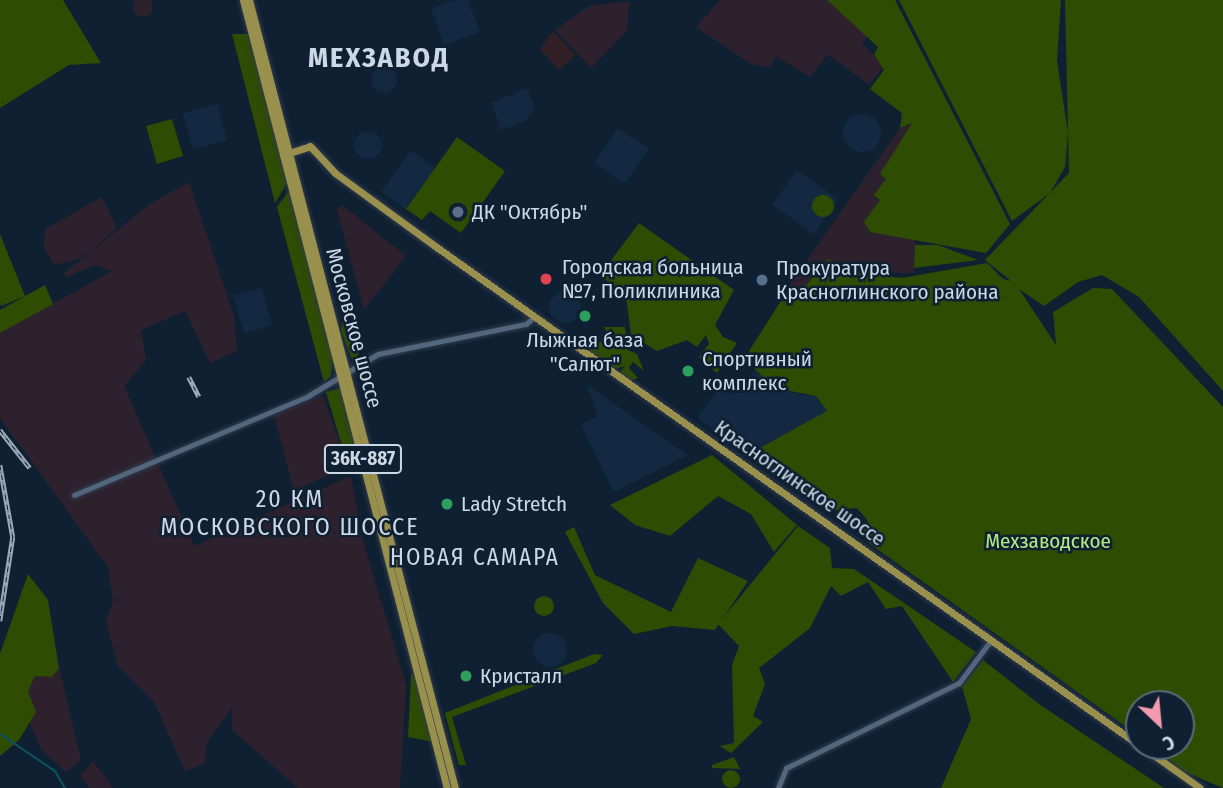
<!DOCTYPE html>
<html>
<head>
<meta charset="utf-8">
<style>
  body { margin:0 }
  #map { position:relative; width:1223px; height:788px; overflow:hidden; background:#0f2033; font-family:"Fira Sans Condensed",sans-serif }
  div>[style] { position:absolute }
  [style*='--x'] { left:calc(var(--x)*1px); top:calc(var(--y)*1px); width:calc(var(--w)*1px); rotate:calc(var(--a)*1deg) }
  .commercial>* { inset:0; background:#322027 }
  .industrial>* { inset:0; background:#2e212e }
  .round { border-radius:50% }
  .built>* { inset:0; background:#122941 }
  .green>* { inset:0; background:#2e4d02 }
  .stream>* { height:2px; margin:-1px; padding:0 1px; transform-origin:1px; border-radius:1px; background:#0b5263 }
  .roads { filter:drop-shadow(0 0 2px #313b4b) drop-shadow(0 0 2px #313b4b) }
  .tertiary>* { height:5px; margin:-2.5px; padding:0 2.5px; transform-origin:2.5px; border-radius:2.5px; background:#52667d }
  .primary>* { height:7px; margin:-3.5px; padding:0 3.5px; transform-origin:3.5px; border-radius:3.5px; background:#9a904d }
  .rail>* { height:4.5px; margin-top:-2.25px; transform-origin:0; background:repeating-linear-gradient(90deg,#0f2033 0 5px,#9ca9b8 0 10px); box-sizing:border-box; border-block:2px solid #9ca9b8 }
  .dots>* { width:19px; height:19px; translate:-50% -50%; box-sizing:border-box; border:4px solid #0f2033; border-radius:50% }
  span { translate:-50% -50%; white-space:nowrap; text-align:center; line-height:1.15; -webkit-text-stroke:5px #0f2033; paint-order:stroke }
  .shield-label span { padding:2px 5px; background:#0f2033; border:2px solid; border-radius:5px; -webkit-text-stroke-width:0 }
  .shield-label { font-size:19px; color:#ccd8e5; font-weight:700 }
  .poi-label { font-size:21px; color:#ccd8e5 }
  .left { translate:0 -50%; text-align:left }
  .street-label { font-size:21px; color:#ccd8e5 }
  .park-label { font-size:21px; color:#b4eb83 }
  .neighbourhood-label { font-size:23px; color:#ccd8e5; letter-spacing:2px }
  .quarter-label { font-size:24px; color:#ccd8e5; letter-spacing:2px }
  .district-label { font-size:28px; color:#ccd8e5; font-weight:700; letter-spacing:2px }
  .north { position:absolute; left:1125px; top:690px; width:70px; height:70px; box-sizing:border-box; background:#0f2033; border:2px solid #5b6a7a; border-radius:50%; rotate:154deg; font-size:19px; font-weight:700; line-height:28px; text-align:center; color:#ccd8e5 }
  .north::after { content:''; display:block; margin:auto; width:24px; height:32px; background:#f29aaf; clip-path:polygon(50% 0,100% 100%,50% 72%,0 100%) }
</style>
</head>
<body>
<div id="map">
  <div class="commercial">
    <div style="clip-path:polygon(553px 31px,575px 55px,559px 70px,540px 49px)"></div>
  </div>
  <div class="industrial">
    <div class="round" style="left:133px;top:-3px;width:20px;height:20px"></div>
    <div style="clip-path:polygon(720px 0,827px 0,868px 36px,862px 43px,884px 66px,869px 85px,828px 54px,810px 77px,776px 56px,769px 67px,751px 64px,696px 27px)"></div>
    <div style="clip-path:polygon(629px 1px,627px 31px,591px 68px,555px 30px,590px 6px)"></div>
    <div style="clip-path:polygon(913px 122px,881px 174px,886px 179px,870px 232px,915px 239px,914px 273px,855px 272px,828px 259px,800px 293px,788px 287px,900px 128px)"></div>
    <div style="clip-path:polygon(189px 182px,234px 316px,237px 351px,210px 363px,185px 311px,141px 330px,146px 360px,124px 386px,194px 546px,351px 476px,362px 538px,406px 684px,400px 788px,298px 788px,232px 730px,232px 707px,206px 744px,205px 763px,185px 771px,154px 702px,118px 666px,106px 621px,113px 601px,108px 567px,0 418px,0 333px,112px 271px,95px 265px,66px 277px,64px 273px,150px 204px)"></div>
    <div style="clip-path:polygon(102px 197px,117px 228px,82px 258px,54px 265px,44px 248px,45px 229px)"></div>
    <div style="clip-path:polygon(342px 205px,406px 256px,364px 310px,337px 209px)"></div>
    <div style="clip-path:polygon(323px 396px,348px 466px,294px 491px,274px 415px)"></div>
    <div style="clip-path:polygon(38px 638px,54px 646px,81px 760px,66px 772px,41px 749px,13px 685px)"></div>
    <div style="clip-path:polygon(93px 761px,113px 788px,90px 788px,80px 775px)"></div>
  </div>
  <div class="built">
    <div style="clip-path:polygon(455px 0,468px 0,480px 32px,444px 45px,431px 8px)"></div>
    <div class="round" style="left:371px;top:67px;width:26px;height:26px"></div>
    <div style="clip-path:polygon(527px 88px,535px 107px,525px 121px,501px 130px,491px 103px)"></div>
    <div style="clip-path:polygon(217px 104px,227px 140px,193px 149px,183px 113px)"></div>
    <div class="round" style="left:843px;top:114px;width:38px;height:38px"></div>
    <div style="clip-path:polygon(618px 128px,649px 149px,624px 184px,594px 163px)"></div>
    <div class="round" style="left:354px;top:131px;width:28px;height:28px"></div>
    <div style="clip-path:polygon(411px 150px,435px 168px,405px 209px,381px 192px)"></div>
    <div style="clip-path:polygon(797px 170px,838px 199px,814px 234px,772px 205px)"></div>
    <div style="clip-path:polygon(262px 288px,272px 325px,244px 333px,233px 295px)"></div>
    <div class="round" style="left:549px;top:291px;width:32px;height:32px"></div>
    <div style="clip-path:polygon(754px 371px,796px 394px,816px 396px,827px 411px,747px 455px,697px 418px,728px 377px,742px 386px)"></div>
    <div style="clip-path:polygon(587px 385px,688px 455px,614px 492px,581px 425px,598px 416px)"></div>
    <div class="round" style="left:533px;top:633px;width:34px;height:34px"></div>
  </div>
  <div class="green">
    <div style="clip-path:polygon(0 0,63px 0,101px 63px,69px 65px,0 108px)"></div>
    <div style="clip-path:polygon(827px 0,895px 0,1010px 224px,986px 253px,870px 232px,864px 222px,880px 200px,874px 195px,886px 179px,880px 174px,912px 123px,900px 128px,902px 113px,870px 89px,884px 70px,874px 54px,878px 47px)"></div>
    <div style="clip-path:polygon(899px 0,1061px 0,1057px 61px,1068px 133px,1065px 167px,1050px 193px,1012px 221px)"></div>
    <div style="clip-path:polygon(1065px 0,1223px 0,1223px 391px,1139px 297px,1102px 275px,1078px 282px,1044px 306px,1019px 289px,1056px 345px,1053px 312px,1093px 288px,1112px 289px,1223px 407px,1223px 788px,1183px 771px,1152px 746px,1181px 746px,1181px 704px,1139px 704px,1139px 736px,870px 544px,862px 535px,868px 521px,857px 508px,828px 511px,747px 455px,827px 411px,816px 396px,775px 388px,744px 359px,784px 296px,800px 293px,828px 259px,855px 272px,902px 278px,987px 263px,1003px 279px,1011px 281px,985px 260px,1069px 173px)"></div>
    <div style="clip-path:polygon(232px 34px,248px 34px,278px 137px,289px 180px,275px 203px)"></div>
    <div style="clip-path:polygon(172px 119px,183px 156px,157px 164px,146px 126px)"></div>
    <div style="clip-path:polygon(457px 137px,505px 171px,461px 233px,430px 211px,422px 220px,406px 209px)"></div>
    <div style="clip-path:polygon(291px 188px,333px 344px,331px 376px,324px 382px,277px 207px)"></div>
    <div class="round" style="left:812px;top:195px;width:22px;height:22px"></div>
    <div style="clip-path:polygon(639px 223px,734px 290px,715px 325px,723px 337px,737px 343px,717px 373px,699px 357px,709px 344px,706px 335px,697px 347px,687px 340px,657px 351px,631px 335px,626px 296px,600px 275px)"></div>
    <div style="clip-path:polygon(0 234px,25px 296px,1px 306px,0 303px)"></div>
    <div style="clip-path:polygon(915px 245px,938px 245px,978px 260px,914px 268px)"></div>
    <div style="clip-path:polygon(45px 285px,53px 304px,0 333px,0 310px)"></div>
    <div style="clip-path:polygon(344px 313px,354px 353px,359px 353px,353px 362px,341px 331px)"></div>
    <div style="clip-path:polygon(604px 327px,625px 327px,628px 350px,637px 354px,644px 371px,633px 362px,629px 368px,638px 378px,629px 381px,619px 373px,625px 366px,614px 369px,572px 338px,599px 343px,608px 335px)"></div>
    <div style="clip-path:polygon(341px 388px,361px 463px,349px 469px,326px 392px)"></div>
    <div style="clip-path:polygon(712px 455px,797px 525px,774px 552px,751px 514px,718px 496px,670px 536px,635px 525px,610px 505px)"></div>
    <div style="clip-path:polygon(798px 526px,830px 548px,832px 568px,854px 569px,976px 652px,953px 682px,902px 606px,886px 609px,868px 582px,841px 596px,831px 586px,810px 628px,759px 668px,765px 684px,753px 716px,763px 722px,731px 753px,720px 746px,734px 743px,732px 665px,739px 646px,718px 624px)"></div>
    <div style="clip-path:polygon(574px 527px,595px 575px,671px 612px,698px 558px,748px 581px,715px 630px,672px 626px,634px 634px,603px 603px,565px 532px)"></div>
    <div style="clip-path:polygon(28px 574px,48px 600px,59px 668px,52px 677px,35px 676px,28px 691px,36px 712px,19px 740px,0 756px,0 654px)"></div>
    <div class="round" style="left:534px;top:596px;width:20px;height:20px"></div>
    <div style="clip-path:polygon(594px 654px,603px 655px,596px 663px,452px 717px,466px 765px,459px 765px,445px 713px)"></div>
    <div style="clip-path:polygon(983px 660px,1039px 704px,1164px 788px,941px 788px,971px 719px,962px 687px)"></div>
    <div style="clip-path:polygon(411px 674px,415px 674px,434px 742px,408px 737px)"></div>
    <div style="clip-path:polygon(734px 757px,740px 769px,712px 768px,712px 765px)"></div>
    <div class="round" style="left:722px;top:770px;width:18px;height:18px"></div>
  </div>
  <div class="stream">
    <div style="--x:0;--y:734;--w:66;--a:33.9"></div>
    <div style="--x:55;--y:771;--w:20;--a:60"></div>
  </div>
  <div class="roads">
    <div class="tertiary">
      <div style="--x:74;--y:495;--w:254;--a:-22.9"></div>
      <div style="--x:308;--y:396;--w:82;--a:-31"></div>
      <div style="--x:378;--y:354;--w:151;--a:-11.5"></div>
      <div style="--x:526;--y:324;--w:12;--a:-42"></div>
      <div style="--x:778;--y:788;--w:22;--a:-68"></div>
      <div style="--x:786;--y:768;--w:193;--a:-26.2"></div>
      <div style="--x:959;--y:683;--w:54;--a:-53.3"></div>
    </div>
    <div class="primary">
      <div style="--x:243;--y:0;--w:814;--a:75.49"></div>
      <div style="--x:249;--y:0;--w:814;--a:75.35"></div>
      <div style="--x:283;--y:155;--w:28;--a:-18"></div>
      <div style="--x:310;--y:146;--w:37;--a:47"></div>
      <div style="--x:335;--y:173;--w:124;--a:36.1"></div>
      <div style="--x:435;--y:246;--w:863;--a:35.33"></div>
      <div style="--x:1141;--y:746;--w:72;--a:35.4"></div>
    </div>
  </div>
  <div class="rail">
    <div style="--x:189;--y:377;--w:22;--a:63"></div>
    <div style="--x:0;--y:430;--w:48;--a:51.7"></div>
    <div style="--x:0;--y:465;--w:73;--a:79.8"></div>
    <div style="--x:13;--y:537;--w:85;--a:98.8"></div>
  </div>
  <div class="dots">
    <div style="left:458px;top:212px;background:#5c6f8a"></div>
    <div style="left:546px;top:279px;background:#e0444e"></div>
    <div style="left:762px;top:280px;background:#5c6f8a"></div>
    <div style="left:585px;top:316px;background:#2e9e5b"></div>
    <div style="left:688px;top:371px;background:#2e9e5b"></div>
    <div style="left:447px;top:504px;background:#2e9e5b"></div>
    <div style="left:466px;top:676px;background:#2e9e5b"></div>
  </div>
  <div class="shield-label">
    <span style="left:363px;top:459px">36К-887</span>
  </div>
  <div class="poi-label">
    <span class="left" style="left:472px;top:212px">ДК "Октябрь"</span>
    <span class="left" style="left:562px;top:279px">Городская больница<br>№7, Поликлиника</span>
    <span class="left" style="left:776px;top:280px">Прокуратура<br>Красноглинского района</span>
    <span style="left:585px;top:352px">Лыжная база<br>"Салют"</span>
    <span class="left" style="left:702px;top:371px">Спортивный<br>комплекс</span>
    <span class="left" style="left:461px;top:504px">Lady Stretch</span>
    <span class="left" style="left:480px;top:676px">Кристалл</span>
  </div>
  <div class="street-label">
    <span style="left:354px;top:328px;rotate:75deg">Московское шоссе</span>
    <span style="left:800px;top:483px;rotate:35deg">Красноглинское шоссе</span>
  </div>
  <div class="park-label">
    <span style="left:1048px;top:541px">Мехзаводское</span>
  </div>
  <div class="neighbourhood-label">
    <span style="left:475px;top:557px">НОВАЯ САМАРА</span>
  </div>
  <div class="quarter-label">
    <span style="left:290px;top:514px">20 КМ<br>МОСКОВСКОГО ШОССЕ</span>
  </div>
  <div class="district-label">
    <span style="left:379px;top:58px">МЕХЗАВОД</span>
  </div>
  <div class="north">С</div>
</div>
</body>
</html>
